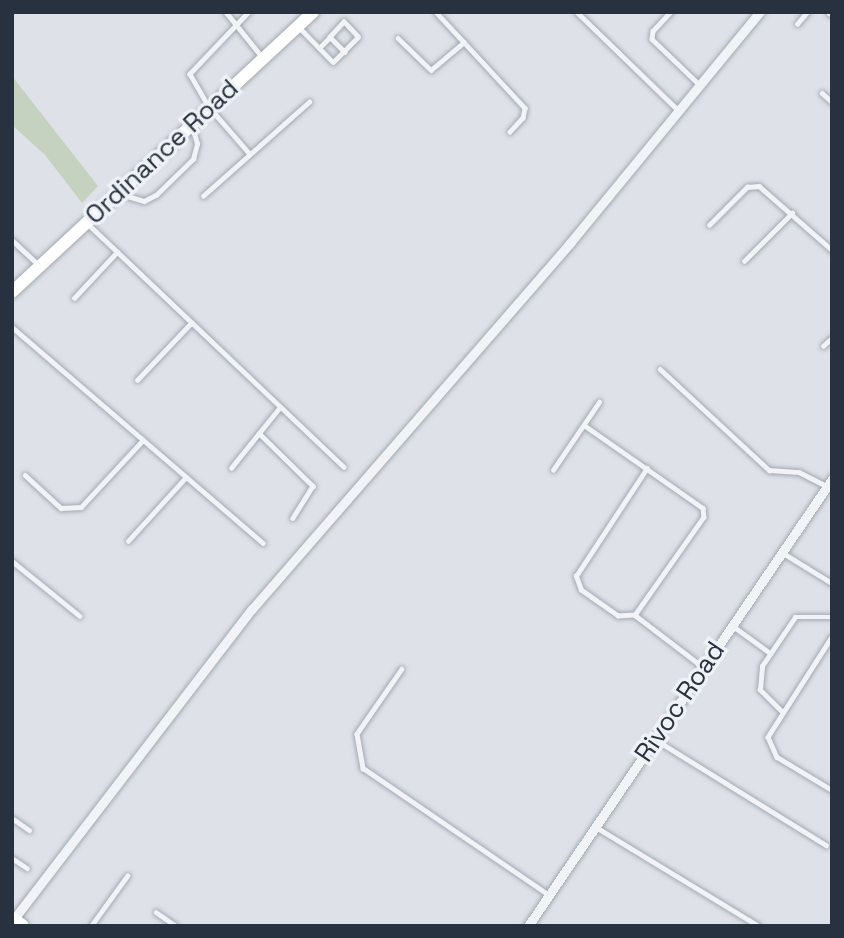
<!DOCTYPE html>
<html>
<head>
<meta charset="utf-8">
<style>
  body { margin:0 }
  #map { position:relative; width:844px; height:938px; overflow:hidden; background:#dee2e8; font-family:"Space Grotesk",sans-serif }
  div>[style] { position:absolute }
  [style*='--x'] { left:calc(var(--x)*1px); top:calc(var(--y)*1px); width:calc(var(--w)*1px); rotate:calc(var(--a)*1deg) }
  .green>* { inset:0; background:#c5d2bf }
  .roads { filter:drop-shadow(0 0 2px #a3a9b2) drop-shadow(0 0 2px #a3a9b2) }
  .lane>* { height:4.5px; margin:-2.25px; padding:0 2.25px; transform-origin:2.25px; border-radius:2.25px; background:#f1f3f6 }
  .street>* { height:9px; margin:-4.5px; padding:0 4.5px; transform-origin:4.5px; border-radius:4.5px; background:#f1f3f6 }
  .secondary>* { height:12px; margin:-6px; padding:0 6px; transform-origin:6px; border-radius:6px; background:#fff }
  .primary>* { height:14px; margin:-7px; padding:0 7px; transform-origin:7px; border-radius:7px; background:#fff }
  span { translate:-50% -50%; white-space:nowrap; text-align:center; line-height:1.15; -webkit-text-stroke:7px #eef1f6; paint-order:stroke }
  .street-label { font-size:26px; color:#27313f }
  .frame { position:absolute; inset:0; border:14px solid #27313f; pointer-events:none }
</style>
</head>
<body>
<div id="map">
  <div class="green">
    <div style="clip-path:polygon(12px 76px,98px 186px,82px 203px,45px 155px,12px 125px)"></div>
  </div>
  <div class="roads">
    <div class="lane">
      <div style="--x:226;--y:12;--w:59;--a:51.2"></div>
      <div style="--x:249;--y:12;--w:86;--a:133.6"></div>
      <div style="--x:190;--y:74;--w:39;--a:60"></div>
      <div style="--x:210;--y:108;--w:61;--a:49"></div>
      <div style="--x:436;--y:12;--w:131;--a:47.2"></div>
      <div style="--x:525;--y:108;--w:10;--a:101"></div>
      <div style="--x:523;--y:118;--w:19;--a:133"></div>
      <div style="--x:577;--y:12;--w:142;--a:44.1"></div>
      <div style="--x:671;--y:12;--w:26;--a:133"></div>
      <div style="--x:653;--y:31;--w:8;--a:97"></div>
      <div style="--x:652;--y:39;--w:66;--a:43.8"></div>
      <div style="--x:828;--y:12;--w:5;--a:37"></div>
      <div style="--x:797;--y:24;--w:16;--a:-50"></div>
      <div style="--x:298;--y:26;--w:50;--a:45.8"></div>
      <div style="--x:333;--y:62;--w:35;--a:-45"></div>
      <div style="--x:358;--y:37;--w:21;--a:-133"></div>
      <div style="--x:344;--y:22;--w:21;--a:133"></div>
      <div style="--x:398;--y:38;--w:46;--a:44.1"></div>
      <div style="--x:431;--y:70;--w:43;--a:-40.3"></div>
      <div style="--x:319;--y:48;--w:16;--a:-45"></div>
      <div style="--x:330;--y:37;--w:21;--a:45"></div>
      <div style="--x:822;--y:93;--w:13;--a:42"></div>
      <div style="--x:121;--y:194;--w:24;--a:17"></div>
      <div style="--x:144;--y:201;--w:13;--a:-27"></div>
      <div style="--x:156;--y:195;--w:52;--a:-44.2"></div>
      <div style="--x:193;--y:159;--w:16;--a:-75"></div>
      <div style="--x:197;--y:144;--w:19;--a:-106"></div>
      <div style="--x:203;--y:196;--w:142;--a:-41.6"></div>
      <div style="--x:87;--y:223;--w:354;--a:43.5"></div>
      <div style="--x:709;--y:225;--w:54;--a:-45"></div>
      <div style="--x:747;--y:187;--w:12;--a:-5"></div>
      <div style="--x:759;--y:186;--w:97;--a:41.2"></div>
      <div style="--x:12;--y:240;--w:38;--a:43"></div>
      <div style="--x:744;--y:261;--w:68;--a:-45"></div>
      <div style="--x:74;--y:298;--w:63;--a:-46.9"></div>
      <div style="--x:12;--y:327;--w:331;--a:40.7"></div>
      <div style="--x:823;--y:346;--w:12;--a:-42"></div>
      <div style="--x:660;--y:369;--w:149;--a:42.8"></div>
      <div style="--x:769;--y:470;--w:30;--a:4"></div>
      <div style="--x:799;--y:472;--w:31;--a:27"></div>
      <div style="--x:137;--y:380;--w:79;--a:-46.5"></div>
      <div style="--x:584;--y:425;--w:145;--a:34.9"></div>
      <div style="--x:703;--y:508;--w:9;--a:84"></div>
      <div style="--x:704;--y:517;--w:120;--a:125.1"></div>
      <div style="--x:635;--y:615;--w:86;--a:37.4"></div>
      <div style="--x:259;--y:433;--w:76;--a:44.5"></div>
      <div style="--x:313;--y:486;--w:38;--a:122"></div>
      <div style="--x:231;--y:468;--w:78;--a:-51.2"></div>
      <div style="--x:553;--y:470;--w:82;--a:-55.9"></div>
      <div style="--x:25;--y:475;--w:49;--a:42.5"></div>
      <div style="--x:61;--y:508;--w:20;--a:-3"></div>
      <div style="--x:81;--y:507;--w:91;--a:-47.2"></div>
      <div style="--x:128;--y:541;--w:86;--a:-47.8"></div>
      <div style="--x:783;--y:553;--w:57;--a:31.5"></div>
      <div style="--x:12;--y:561;--w:87;--a:39"></div>
      <div style="--x:635;--y:615;--w:17;--a:177"></div>
      <div style="--x:618;--y:616;--w:45;--a:-144.9"></div>
      <div style="--x:581;--y:590;--w:15;--a:-110"></div>
      <div style="--x:576;--y:576;--w:129;--a:-56.7"></div>
      <div style="--x:733;--y:626;--w:46;--a:36.1"></div>
      <div style="--x:832;--y:637;--w:119;--a:122.6"></div>
      <div style="--x:768;--y:737;--w:22;--a:66"></div>
      <div style="--x:777;--y:757;--w:64;--a:31"></div>
      <div style="--x:402;--y:669;--w:79;--a:124.7"></div>
      <div style="--x:357;--y:734;--w:35;--a:80"></div>
      <div style="--x:363;--y:768;--w:224;--a:34.3"></div>
      <div style="--x:781;--y:711;--w:30;--a:-135"></div>
      <div style="--x:760;--y:690;--w:24;--a:-85"></div>
      <div style="--x:762;--y:666;--w:59;--a:-56"></div>
      <div style="--x:795;--y:617;--w:37;--a:0"></div>
      <div style="--x:656;--y:740;--w:200;--a:31.7"></div>
      <div style="--x:12;--y:818;--w:21;--a:35"></div>
      <div style="--x:596;--y:827;--w:191;--a:31.3"></div>
      <div style="--x:12;--y:858;--w:18;--a:34"></div>
      <div style="--x:156;--y:912;--w:24;--a:35"></div>
      <div style="--x:91;--y:926;--w:62;--a:-54.2"></div>
    </div>
    <div class="street">
      <div style="--x:13;--y:920;--w:392;--a:-52.5"></div>
      <div style="--x:252;--y:609;--w:485;--a:-49"></div>
      <div style="--x:570;--y:243;--w:299;--a:-50.6"></div>
      <div style="--x:528;--y:926;--w:541;--a:-55.78"></div>
    </div>
    <div class="secondary">
      <div style="--x:12;--y:292;--w:411;--a:-42.9"></div>
    </div>
    <div class="primary">
      <div style="--x:12;--y:919;--w:12;--a:35"></div>
    </div>
  </div>
  <div class="street-label">
    <span style="left:162px;top:152px;rotate:-43deg">Ordinance Road</span>
    <span style="left:680px;top:702px;rotate:-56deg">Rivoc Road</span>
  </div>
  <div class="frame"></div>
</div>
</body>
</html>
